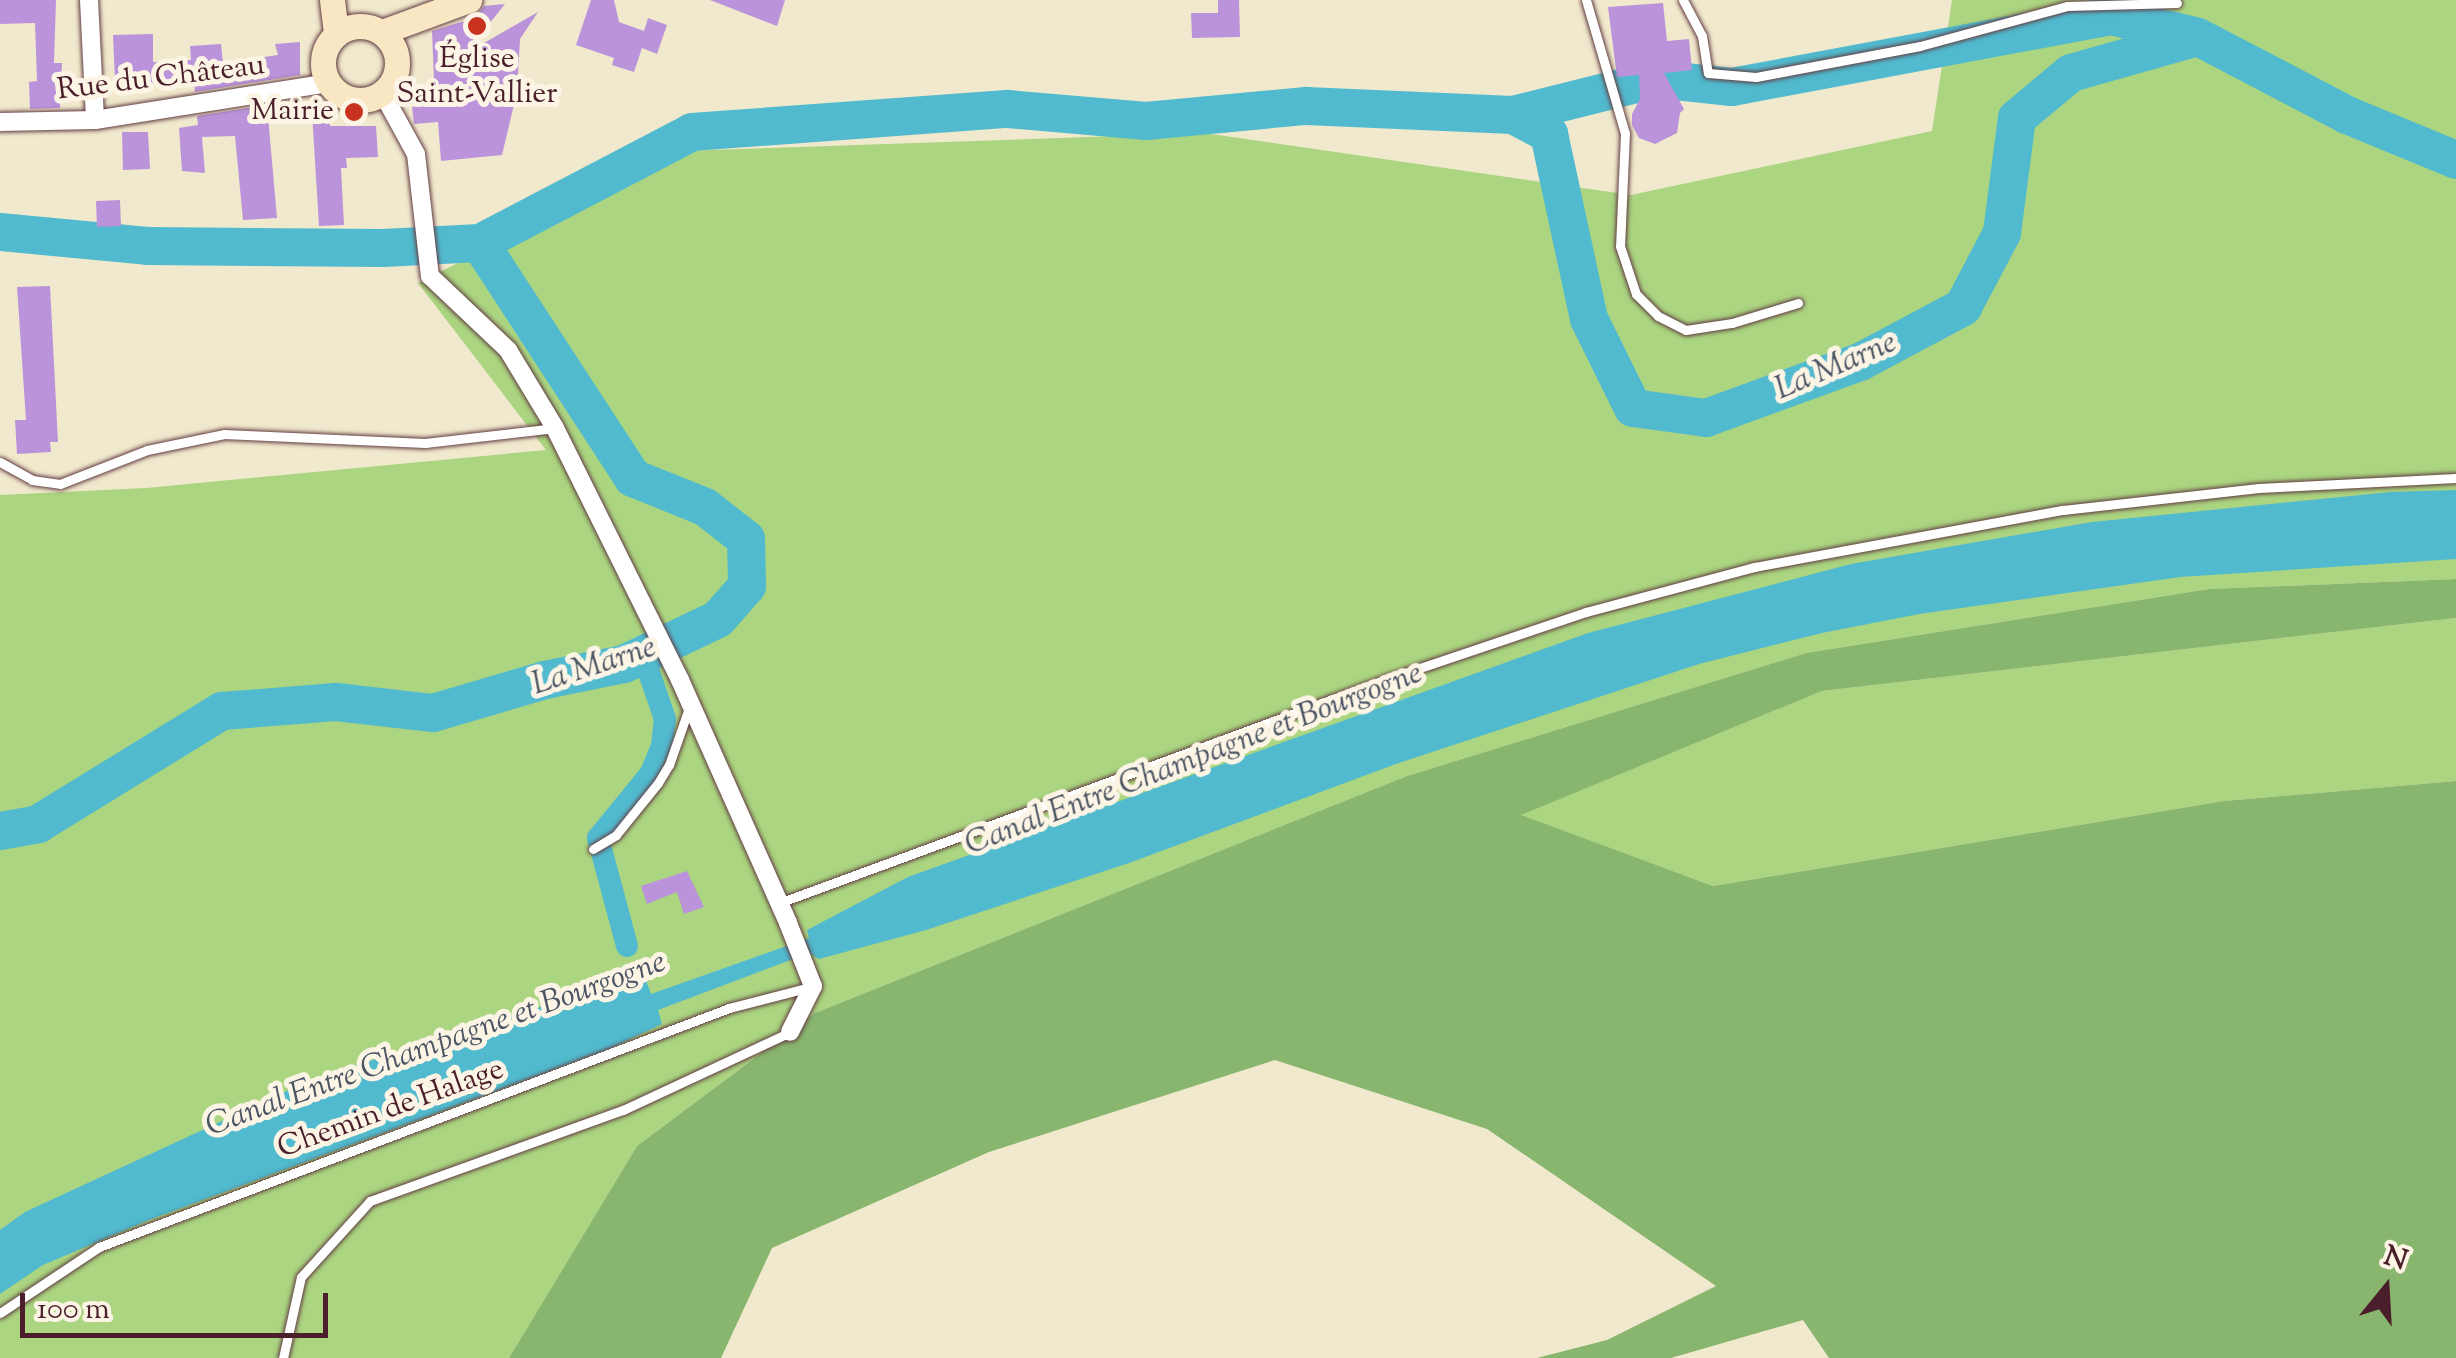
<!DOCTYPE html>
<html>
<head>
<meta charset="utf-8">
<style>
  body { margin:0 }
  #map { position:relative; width:2456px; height:1358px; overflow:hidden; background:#f1e9cd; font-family:"Sorts Mill Goudy",serif }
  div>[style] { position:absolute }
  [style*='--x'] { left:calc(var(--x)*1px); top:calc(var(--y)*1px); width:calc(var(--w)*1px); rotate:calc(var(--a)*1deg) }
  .green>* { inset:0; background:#abd580 }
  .forest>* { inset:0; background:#88b66e }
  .water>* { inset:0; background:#51bace }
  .canal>* { height:22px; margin:-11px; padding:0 11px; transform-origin:11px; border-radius:11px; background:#51bace }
  .river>* { height:38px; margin:-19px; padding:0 19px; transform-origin:19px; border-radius:19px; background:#51bace }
  .building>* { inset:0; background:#ba93da }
  .roads { filter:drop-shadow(0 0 2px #633d43) drop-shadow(0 0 2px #633d43) }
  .lane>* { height:9px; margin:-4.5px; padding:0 4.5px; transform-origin:4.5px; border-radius:4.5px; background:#fff }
  .street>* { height:18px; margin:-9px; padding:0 9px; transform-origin:9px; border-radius:9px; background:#fff }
  .secondary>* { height:25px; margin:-12.5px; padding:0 12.5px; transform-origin:12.5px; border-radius:12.5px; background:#f9e7c3 }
  .secondary>.ring { margin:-12.5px; padding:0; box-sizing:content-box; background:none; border:25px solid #f9e7c3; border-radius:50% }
  .dots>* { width:28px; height:28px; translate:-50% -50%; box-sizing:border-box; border:5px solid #fcf5e5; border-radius:50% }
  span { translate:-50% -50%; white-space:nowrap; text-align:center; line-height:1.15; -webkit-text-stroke:10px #fcf5e5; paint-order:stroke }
  .poi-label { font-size:30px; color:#4a1f2b }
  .right { translate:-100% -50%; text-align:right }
  .street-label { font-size:30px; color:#4a1f2b }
  .water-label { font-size:32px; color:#4c5564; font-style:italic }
  .north { position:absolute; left:2336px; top:1238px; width:100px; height:100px; -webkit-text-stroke:8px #fcf5e5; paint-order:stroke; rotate:18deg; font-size:28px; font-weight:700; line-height:40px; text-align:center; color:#4a1f2b }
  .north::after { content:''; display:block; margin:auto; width:35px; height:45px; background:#4a1f2b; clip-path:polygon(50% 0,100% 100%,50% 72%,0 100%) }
  .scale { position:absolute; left:20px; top:1293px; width:308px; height:45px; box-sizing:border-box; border:5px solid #4a1f2b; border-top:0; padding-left:12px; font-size:30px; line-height:35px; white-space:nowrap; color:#4a1f2b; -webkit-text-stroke:8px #fcf5e5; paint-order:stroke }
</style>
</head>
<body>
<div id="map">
  <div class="green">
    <div style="clip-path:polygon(1952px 0,2456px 0,2456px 579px,2209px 589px,1806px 653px,1407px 776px,815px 1013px,637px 1146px,509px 1358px,0 1358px,0 495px,146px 488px,546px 450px,418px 283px,681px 151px,1204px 133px,1631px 195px,1932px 131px)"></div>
    <div style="clip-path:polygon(2456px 618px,2456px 781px,2224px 801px,1713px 886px,1520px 815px,1822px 691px)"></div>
  </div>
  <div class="forest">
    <div style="clip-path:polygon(2456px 579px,2456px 618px,1822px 691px,1521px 815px,1713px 886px,2224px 801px,2456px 781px,2456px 1358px,1829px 1358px,1803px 1320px,1671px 1358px,1537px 1358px,1607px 1340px,1716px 1286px,1487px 1129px,1275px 1060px,989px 1152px,772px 1248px,721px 1358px,509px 1358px,637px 1146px,815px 1013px,1407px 776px,1806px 653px,2209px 589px)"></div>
  </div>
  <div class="water">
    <div style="clip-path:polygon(2456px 490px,2456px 559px,2180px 577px,1919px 614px,1822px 633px,1699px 664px,1396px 764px,1129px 863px,926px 930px,819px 959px,809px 953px,658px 1010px,662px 1024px,609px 1049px,149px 1220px,43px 1265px,0 1294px,0 1230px,25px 1212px,302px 1084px,464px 1029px,645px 977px,651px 994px,809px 938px,807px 930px,908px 877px,1588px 633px,1851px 564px,2092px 522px,2391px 492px)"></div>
  </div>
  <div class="canal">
    <div style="--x:627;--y:946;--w:112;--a:-105"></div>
    <div style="--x:598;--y:838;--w:84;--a:-50.8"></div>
    <div style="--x:651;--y:773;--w:29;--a:-68"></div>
    <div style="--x:662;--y:746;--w:27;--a:-84"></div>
    <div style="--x:665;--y:719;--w:68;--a:-109"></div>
  </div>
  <div class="river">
    <div style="--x:1666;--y:80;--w:66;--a:6.1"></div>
    <div style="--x:1732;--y:87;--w:386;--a:-10.6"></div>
    <div style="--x:2111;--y:16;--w:85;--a:13.5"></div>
    <div style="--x:1513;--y:115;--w:131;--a:-14.1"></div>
    <div style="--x:0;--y:232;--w:148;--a:5.4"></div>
    <div style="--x:147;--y:246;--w:236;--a:0.5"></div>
    <div style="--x:383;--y:248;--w:97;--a:-3"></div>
    <div style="--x:0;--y:831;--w:39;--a:-10"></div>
    <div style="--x:38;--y:824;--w:216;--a:-31.6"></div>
    <div style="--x:222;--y:711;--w:114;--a:-4.5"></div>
    <div style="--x:336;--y:702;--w:98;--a:6.5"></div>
    <div style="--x:433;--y:713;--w:117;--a:-16.4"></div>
    <div style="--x:545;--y:680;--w:81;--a:-11.4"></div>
    <div style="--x:624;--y:664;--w:104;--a:-25.6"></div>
    <div style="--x:718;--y:619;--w:44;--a:-48.7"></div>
    <div style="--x:747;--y:586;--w:47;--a:-91.2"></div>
    <div style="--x:746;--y:539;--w:52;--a:-142"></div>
    <div style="--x:705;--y:507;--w:78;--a:-158.1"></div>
    <div style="--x:633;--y:478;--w:280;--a:-123.1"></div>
    <div style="--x:480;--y:243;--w:239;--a:-27.6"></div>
    <div style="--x:692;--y:132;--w:316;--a:-4.2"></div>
    <div style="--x:1007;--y:109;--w:140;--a:4.9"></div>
    <div style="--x:1146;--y:121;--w:161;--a:-5.4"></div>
    <div style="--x:1306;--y:106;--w:207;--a:2.5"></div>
    <div style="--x:1513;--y:115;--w:41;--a:27.8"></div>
    <div style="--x:1549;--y:134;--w:189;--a:77.8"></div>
    <div style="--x:1589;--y:319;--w:99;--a:63.7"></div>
    <div style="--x:1633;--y:408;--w:74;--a:7.8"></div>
    <div style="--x:1706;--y:418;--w:164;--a:-20"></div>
    <div style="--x:1860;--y:362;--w:117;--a:-28.1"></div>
    <div style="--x:1963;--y:307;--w:84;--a:-62.2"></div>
    <div style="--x:2002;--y:233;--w:116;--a:-82.6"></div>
    <div style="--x:2017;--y:118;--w:70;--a:-39.8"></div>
    <div style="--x:2071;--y:73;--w:132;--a:-15.8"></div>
    <div style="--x:2198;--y:37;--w:168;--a:27.6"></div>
    <div style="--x:2347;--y:115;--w:118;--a:22.4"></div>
  </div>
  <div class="building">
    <div style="clip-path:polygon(0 0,56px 0,54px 63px,62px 63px,60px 108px,30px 109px,29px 82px,37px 81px,35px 23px,0 24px)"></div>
    <div style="clip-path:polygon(591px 0,614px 0,619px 22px,644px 31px,648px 18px,667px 25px,657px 54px,642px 48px,634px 72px,612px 65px,614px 58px,576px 45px)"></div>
    <div style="clip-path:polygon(710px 0,785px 0,777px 26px)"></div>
    <div style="clip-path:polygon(1218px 0,1239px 0,1240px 37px,1192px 38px,1191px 13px,1218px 13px)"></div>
    <div style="clip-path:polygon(1663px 3px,1667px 41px,1689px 39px,1692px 70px,1664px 73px,1684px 109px,1680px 113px,1677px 133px,1655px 144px,1639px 138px,1632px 125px,1632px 114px,1640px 99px,1639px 75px,1617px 77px,1608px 7px)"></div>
    <div style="clip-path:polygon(505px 4px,465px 54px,538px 12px,520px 39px,517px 92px,502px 155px,441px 161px,438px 122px,414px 124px,412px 107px,435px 105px,432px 31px,474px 18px,484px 6px)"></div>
    <div style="clip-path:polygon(153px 34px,153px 62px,191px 60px,190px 46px,221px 44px,223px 63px,278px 55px,275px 44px,300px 42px,300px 75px,195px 92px,194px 82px,144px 85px,144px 80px,115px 80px,113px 35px)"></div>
    <div style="clip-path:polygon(267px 105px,277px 218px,243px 220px,235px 136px,202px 137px,205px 173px,182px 171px,179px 128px,198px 125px,197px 116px)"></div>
    <div style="clip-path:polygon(330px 111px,330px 126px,376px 126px,378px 157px,346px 158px,347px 168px,341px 168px,344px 225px,319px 226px,312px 112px)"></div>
    <div style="clip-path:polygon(122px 132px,148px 132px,150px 169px,123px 170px)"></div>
    <div style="clip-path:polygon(120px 200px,121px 226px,97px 227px,96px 201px)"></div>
    <div style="clip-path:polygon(50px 286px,58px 442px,50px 442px,51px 452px,17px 454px,15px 420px,26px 420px,17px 287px)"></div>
    <div style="clip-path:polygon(687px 871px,704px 907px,684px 914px,677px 892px,647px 904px,641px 886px)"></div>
  </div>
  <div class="roads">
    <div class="lane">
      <div style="--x:1586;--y:0;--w:139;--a:73.7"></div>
      <div style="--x:1625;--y:133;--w:113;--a:92.5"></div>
      <div style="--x:1620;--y:246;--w:51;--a:71.6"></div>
      <div style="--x:1636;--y:294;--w:31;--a:45"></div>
      <div style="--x:1658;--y:316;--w:31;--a:27"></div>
      <div style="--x:1686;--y:330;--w:47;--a:-8.7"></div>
      <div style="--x:1732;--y:323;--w:69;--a:-16.9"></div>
      <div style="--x:1683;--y:0;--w:41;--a:62.2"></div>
      <div style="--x:1702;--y:36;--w:37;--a:81"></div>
      <div style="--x:1708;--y:73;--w:48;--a:4.8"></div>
      <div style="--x:1756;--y:77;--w:167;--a:-10.7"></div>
      <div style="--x:1920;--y:46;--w:152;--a:-15.2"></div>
      <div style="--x:2067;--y:6;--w:110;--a:-1.6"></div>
      <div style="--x:0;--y:462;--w:37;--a:29"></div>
      <div style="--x:32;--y:480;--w:28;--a:8"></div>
      <div style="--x:60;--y:484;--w:93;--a:-21.3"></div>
      <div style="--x:147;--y:450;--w:79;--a:-11.7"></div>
      <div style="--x:224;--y:434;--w:201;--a:2.6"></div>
      <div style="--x:425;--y:443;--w:131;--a:-6.6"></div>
      <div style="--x:593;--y:849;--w:27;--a:-31"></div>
      <div style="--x:616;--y:835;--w:67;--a:-51.1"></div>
      <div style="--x:658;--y:783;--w:21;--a:-59"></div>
      <div style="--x:669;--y:765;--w:64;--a:-70.7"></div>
      <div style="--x:779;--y:903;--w:648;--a:-20.22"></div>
      <div style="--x:1387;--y:679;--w:210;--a:-18.6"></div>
      <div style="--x:1586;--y:612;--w:174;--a:-15"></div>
      <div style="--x:1754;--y:567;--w:314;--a:-10.5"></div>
      <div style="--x:2063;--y:510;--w:197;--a:-6.4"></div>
      <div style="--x:2259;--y:488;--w:197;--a:-2.9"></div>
      <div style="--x:0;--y:1313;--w:119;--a:-33.7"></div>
      <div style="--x:99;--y:1247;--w:674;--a:-20.77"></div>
      <div style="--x:729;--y:1008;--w:84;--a:-14.5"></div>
      <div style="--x:283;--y:1358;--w:83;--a:-77.5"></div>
      <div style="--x:301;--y:1277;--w:103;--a:-47.8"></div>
      <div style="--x:370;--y:1201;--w:269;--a:-19.8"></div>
      <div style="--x:623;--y:1110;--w:184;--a:-25"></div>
    </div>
    <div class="street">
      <div style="--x:89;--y:0;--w:120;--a:87.1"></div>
      <div style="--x:383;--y:94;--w:68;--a:61.2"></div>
      <div style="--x:416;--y:154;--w:123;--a:83.5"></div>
      <div style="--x:430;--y:276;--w:108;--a:43.5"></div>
      <div style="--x:508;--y:350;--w:91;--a:58.9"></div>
      <div style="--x:555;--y:428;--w:281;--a:63.6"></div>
      <div style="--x:680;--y:680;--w:266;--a:66"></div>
      <div style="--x:788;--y:923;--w:68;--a:68.4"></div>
      <div style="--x:813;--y:986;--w:51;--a:116.6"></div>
      <div style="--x:0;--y:122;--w:95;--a:-1.2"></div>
      <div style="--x:95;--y:120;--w:236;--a:-9"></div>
    </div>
    <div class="secondary">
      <div style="--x:332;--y:0;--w:34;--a:83"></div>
      <div class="ring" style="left:323px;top:26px;width:49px;height:49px"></div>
      <div style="--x:382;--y:32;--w:93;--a:-20.2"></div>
    </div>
  </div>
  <div class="dots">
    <div style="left:477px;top:26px;background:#c8321e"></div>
    <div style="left:354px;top:112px;background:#c8321e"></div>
  </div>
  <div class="poi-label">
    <span style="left:477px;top:77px">Église<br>Saint-Vallier</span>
    <span class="right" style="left:334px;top:112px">Mairie</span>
  </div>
  <div class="street-label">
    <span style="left:161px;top:79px;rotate:-7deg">Rue du Château</span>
    <span style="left:391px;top:1110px;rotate:-20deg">Chemin de Halage</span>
  </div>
  <div class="water-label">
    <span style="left:1836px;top:367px;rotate:-23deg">La Marne</span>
    <span style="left:594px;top:667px;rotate:-18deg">La Marne</span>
    <span style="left:1194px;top:760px;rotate:-21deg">Canal Entre Champagne et Bourgogne</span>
    <span style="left:436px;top:1045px;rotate:-20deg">Canal Entre Champagne et Bourgogne</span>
  </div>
  <div class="north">N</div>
  <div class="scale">100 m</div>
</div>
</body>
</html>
